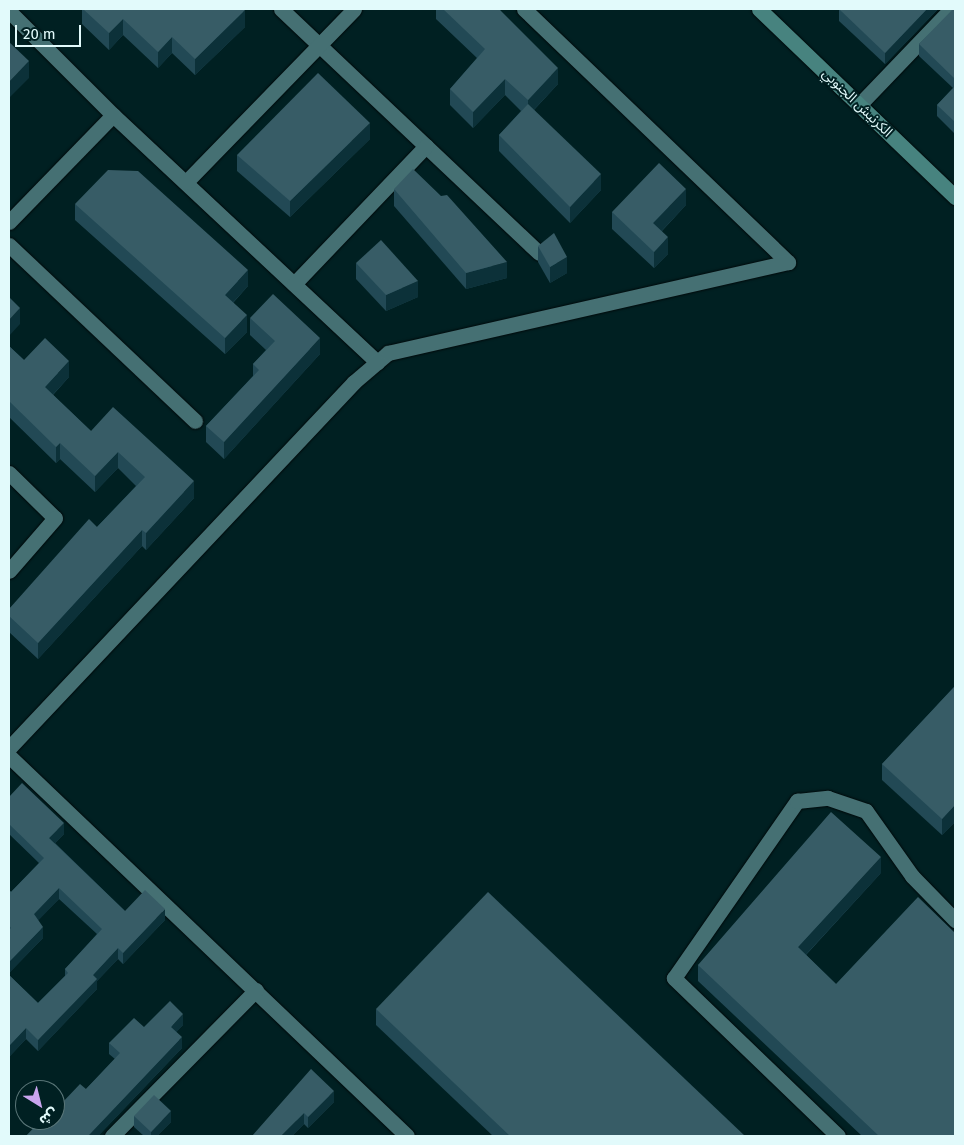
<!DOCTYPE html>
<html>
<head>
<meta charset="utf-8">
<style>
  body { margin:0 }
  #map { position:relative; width:964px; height:1145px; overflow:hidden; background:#002022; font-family:"Fira Sans","Noto Sans Arabic",sans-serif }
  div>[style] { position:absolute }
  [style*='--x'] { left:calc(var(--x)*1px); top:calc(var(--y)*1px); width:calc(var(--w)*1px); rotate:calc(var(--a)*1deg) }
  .roads { filter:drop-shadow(0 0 1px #00090a) drop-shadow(0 0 1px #00090a) }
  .street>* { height:15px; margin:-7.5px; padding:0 7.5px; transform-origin:7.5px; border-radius:7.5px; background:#457073 }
  .secondary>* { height:15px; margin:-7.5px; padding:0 7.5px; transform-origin:7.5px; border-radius:7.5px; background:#47837f }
  .wall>* { inset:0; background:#224955 }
  .shaded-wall>* { inset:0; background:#0c3139 }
  .building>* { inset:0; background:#375c66 }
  span { translate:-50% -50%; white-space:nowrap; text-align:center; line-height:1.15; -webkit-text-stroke:4px #002022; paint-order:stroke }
  .street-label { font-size:14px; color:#e2fafb }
  .frame { position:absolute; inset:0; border:10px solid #e2fafb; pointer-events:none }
  .north { position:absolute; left:15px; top:1080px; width:50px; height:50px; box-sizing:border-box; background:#002022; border:1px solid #5a7779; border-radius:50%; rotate:144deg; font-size:14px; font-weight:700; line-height:20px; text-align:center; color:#e2fafb }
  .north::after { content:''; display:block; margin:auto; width:18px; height:22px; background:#c9a5ee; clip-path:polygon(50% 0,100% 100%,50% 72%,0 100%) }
  .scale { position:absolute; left:15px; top:25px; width:66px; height:22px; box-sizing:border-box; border:2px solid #e2fafb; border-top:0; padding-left:6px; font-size:15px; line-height:18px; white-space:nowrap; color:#e2fafb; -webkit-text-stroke:4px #002022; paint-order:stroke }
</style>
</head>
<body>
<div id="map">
  <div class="roads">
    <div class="street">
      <div style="--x:281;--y:9;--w:355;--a:43.4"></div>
      <div style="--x:524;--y:9;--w:366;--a:43.8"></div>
      <div style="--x:9;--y:11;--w:147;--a:45"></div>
      <div style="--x:113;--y:115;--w:362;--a:43.1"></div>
      <div style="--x:859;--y:105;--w:133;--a:-46.2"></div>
      <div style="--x:186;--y:182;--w:241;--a:-45.8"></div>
      <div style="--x:9;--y:222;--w:149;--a:-45.8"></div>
      <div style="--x:9;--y:245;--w:256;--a:43.4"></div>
      <div style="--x:294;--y:284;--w:191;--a:-46.3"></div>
      <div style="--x:9;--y:473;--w:64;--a:44.4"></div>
      <div style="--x:55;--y:518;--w:70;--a:131"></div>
      <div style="--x:9;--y:748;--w:503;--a:-46.69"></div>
      <div style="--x:354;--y:382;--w:45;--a:-40.5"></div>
      <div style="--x:388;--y:353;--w:410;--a:-12.8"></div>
      <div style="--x:9;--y:756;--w:550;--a:43.67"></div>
      <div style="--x:112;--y:1136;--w:205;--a:-45.4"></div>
      <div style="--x:838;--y:1136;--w:228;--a:-136.1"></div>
      <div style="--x:674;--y:978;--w:216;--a:-55.2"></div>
      <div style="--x:797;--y:801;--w:31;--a:-6"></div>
      <div style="--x:828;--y:798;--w:40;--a:18.9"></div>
      <div style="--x:866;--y:811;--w:80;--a:54.7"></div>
      <div style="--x:912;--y:876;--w:62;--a:45.7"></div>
    </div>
    <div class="secondary">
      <div style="--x:759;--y:9;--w:272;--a:43.8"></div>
    </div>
  </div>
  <div class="wall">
    <div style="clip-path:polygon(82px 9px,243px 9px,245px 27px,195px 75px,172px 53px,158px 68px,123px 35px,109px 50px,82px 24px)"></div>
    <div style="clip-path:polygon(436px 9px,499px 9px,558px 84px,534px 110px,601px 190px,570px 223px,499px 151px,499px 135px,521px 111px,505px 95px,473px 128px,450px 105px,450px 89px,477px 58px,436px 19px)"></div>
    <div style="clip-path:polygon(839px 9px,938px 9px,885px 64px,839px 21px)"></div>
    <div style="clip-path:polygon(955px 9px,955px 134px,937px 116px,937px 105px,953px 88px,919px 56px,919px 44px)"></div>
    <div style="clip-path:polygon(370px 139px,290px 217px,237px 171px,237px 155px)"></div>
    <div style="clip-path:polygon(394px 189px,507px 278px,466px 289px,394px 206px)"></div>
    <div style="clip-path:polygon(75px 204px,248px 286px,233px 303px,247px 332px,225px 354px,75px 220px)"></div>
    <div style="clip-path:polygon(686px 205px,662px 231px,668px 254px,654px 268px,612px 229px,612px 212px)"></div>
    <div style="clip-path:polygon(538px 246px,567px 273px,550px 283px,538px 262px)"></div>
    <div style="clip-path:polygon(356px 263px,418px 297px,386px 311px,356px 279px)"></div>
    <div style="clip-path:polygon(250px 318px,320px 354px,224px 459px,206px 442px,206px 426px,253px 376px,253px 364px,266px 350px,250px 335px)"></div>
    <div style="clip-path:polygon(9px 346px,24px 360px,69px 377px,53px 395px,91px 431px,194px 498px,146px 550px,142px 546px,38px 659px,9px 632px,9px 609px,97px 527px,136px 486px,118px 468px,95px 492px,60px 459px,56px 463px,9px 417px)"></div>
    <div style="clip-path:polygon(955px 686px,955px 822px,942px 835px,882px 780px,882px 764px)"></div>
    <div style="clip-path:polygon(9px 797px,64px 834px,55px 843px,125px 911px,165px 920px,123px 964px,118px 959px,97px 981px,97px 989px,38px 1051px,26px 1039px,9px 1057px,9px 975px,38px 1003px,65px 976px,65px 969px,97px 934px,59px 899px,38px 920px,43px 938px,9px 973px,9px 890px,11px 892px,39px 863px,9px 834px)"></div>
    <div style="clip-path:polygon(881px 873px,806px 955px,836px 984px,955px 1136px,862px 1136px,698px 981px,698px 965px)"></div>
    <div style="clip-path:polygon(376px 1009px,745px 1136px,493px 1136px,376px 1025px)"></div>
    <div style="clip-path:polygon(183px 1025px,176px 1032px,182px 1048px,98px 1136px,26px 1136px,61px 1104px,86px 1089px,115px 1059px,109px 1054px,109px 1043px,144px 1027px)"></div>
    <div style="clip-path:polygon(311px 1069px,334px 1102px,308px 1128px,304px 1124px,292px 1136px)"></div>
    <div style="clip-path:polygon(134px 1116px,171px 1122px,157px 1136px,144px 1136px,134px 1127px)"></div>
  </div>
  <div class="shaded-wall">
    <div style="clip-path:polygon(927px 9px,938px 9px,885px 64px,885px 53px)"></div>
    <div style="clip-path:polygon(245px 10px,245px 27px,195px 75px,195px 59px)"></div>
    <div style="clip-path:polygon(123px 19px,123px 35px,109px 50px,109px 33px)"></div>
    <div style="clip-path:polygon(172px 37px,172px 53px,158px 68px,158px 52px)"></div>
    <div style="clip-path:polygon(29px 61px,29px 78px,9px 98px,9px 82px)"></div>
    <div style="clip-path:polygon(558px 68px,558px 84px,528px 116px,528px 100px)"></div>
    <div style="clip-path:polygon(505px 79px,505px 95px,473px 128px,473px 112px)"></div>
    <div style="clip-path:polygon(370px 123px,370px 139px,290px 217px,290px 201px)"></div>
    <div style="clip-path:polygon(601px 174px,601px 190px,570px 223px,570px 207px)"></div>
    <div style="clip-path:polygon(686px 189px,686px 205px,653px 240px,653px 223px)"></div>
    <div style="clip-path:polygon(668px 237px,668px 254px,654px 268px,654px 252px)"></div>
    <div style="clip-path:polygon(567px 257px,567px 273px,550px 283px,550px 267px)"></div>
    <div style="clip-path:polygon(507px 262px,507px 278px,466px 289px,466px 273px)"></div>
    <div style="clip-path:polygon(248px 270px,248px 286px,225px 311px,225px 295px)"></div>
    <div style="clip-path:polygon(418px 281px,418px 297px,386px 311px,386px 295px)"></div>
    <div style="clip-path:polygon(20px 308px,20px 324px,9px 336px,9px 320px)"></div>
    <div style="clip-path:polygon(247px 315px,247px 332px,225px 354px,225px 338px)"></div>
    <div style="clip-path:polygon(320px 338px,320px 354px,224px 459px,224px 442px)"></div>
    <div style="clip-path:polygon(69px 361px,69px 377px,45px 403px,45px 387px)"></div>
    <div style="clip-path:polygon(60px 443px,60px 459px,56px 463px,56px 447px)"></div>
    <div style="clip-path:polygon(118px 452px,118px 468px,95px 492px,95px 476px)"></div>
    <div style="clip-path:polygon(194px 481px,194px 498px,146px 550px,146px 533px)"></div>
    <div style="clip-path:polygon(142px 530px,142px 546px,38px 659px,38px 643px)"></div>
    <div style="clip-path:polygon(955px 805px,955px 822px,942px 835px,942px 819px)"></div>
    <div style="clip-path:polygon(64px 823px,64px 834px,49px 849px,49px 838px)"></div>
    <div style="clip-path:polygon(881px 857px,881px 873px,798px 963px,798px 947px)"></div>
    <div style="clip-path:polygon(59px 888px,59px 899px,34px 925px,34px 914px)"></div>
    <div style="clip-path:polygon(165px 909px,165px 920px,123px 964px,123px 953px)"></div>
    <div style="clip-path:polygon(43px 927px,43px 938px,9px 973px,9px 962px)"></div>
    <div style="clip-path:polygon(118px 948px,118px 959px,97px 981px,97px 989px,38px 1051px,38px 1040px,93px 975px)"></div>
    <div style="clip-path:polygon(183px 1014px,183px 1025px,171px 1038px,171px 1027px)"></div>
    <div style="clip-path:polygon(26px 1028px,26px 1039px,9px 1057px,9px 1046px)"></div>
    <div style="clip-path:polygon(182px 1037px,182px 1048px,98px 1136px,88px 1136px)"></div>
    <div style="clip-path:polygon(334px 1091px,334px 1102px,308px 1128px,308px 1117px)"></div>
    <div style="clip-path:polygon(171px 1111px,171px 1122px,157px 1136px,151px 1136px,151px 1132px)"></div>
    <div style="clip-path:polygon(304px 1113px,304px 1124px,292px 1136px,281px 1136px)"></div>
  </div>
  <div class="building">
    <div style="clip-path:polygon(83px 9px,243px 9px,245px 10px,195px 59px,172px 37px,158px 52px,123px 19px,109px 33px)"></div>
    <div style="clip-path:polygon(443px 9px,499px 9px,558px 68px,528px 100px,505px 79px,473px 112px,450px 89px,485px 49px)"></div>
    <div style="clip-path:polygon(839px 9px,927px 9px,885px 53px)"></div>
    <div style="clip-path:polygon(953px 9px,955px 9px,955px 79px,919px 44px)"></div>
    <div style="clip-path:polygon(9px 42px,29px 61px,9px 82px)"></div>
    <div style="clip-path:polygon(318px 73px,370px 123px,290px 201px,237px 155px)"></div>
    <div style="clip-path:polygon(955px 86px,955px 122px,937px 105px)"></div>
    <div style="clip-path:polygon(528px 104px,601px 174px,570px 207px,499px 135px)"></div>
    <div style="clip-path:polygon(659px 163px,686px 189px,653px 223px,668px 237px,654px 252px,612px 212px)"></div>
    <div style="clip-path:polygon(413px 169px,441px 196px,447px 195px,507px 262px,466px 273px,394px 189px)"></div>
    <div style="clip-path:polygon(108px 170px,138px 171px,248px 270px,225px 295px,247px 315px,225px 338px,75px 204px)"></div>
    <div style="clip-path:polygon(554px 233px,567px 257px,550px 267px,538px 246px)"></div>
    <div style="clip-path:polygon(381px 240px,418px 281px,386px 295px,356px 263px)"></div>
    <div style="clip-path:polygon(273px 294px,320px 338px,224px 442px,206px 426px,259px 370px,253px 364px,275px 341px,250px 318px)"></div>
    <div style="clip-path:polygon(9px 297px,20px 308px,9px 320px)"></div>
    <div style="clip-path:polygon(45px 338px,69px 361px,45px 387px,91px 431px,113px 407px,194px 481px,146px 533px,142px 530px,38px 643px,9px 616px,9px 609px,89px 519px,97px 527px,145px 477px,118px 452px,95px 476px,60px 443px,56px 447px,9px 401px,9px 346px,24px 360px)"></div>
    <div style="clip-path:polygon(955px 686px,955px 805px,942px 819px,882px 764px)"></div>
    <div style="clip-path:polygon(22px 783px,64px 823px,49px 838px,125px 911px,145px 890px,165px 909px,123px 953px,118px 948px,93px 975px,97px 979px,38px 1040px,26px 1028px,9px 1046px,9px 975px,38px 1003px,68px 973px,65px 969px,102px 929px,59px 888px,34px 914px,43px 927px,9px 962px,9px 930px,11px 928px,9px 925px,9px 890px,11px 892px,44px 858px,9px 824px,9px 797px)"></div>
    <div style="clip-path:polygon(831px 812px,881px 857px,798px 947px,836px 984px,918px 897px,955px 933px,955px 1136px,879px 1136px,698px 965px)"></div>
    <div style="clip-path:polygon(488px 892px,745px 1136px,510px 1136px,376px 1009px)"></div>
    <div style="clip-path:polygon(170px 1001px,183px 1014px,171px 1027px,182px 1037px,88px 1136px,26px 1136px,41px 1120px,55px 1120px,55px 1105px,58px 1101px,61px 1104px,80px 1084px,86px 1089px,120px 1053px,109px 1043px,134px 1018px,144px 1027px)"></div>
    <div style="clip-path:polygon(311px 1069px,334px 1091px,308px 1117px,304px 1113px,281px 1136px,252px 1136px)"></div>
    <div style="clip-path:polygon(154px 1095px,171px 1111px,151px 1132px,134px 1116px)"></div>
  </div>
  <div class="street-label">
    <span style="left:857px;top:103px;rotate:44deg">الكرنيش الجنوبي</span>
  </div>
  <div class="frame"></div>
  <div class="north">ش</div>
  <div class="scale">20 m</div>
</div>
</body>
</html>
